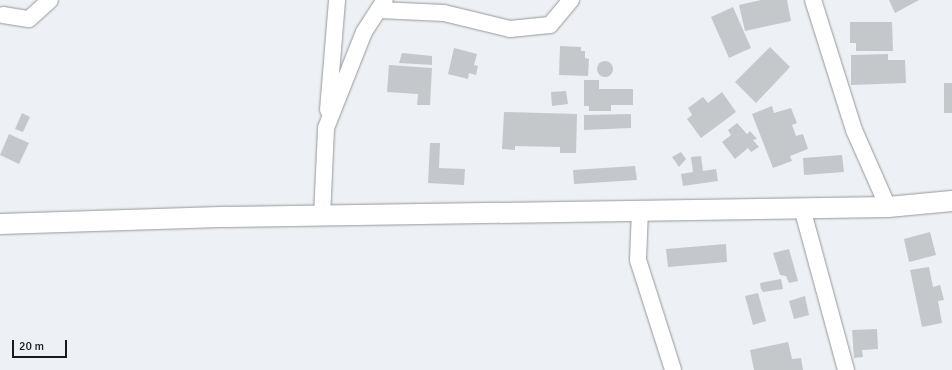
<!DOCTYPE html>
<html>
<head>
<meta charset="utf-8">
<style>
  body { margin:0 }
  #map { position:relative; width:952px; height:370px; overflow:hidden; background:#edf0f4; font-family:Signika,sans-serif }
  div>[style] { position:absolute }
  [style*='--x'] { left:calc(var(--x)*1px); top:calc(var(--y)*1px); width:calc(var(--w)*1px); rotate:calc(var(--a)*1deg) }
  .building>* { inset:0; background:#c4c8cb }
  .round { border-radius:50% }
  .roads { filter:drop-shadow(0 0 1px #95989b) drop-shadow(0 0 1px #95989b) }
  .minor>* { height:16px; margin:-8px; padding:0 8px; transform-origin:8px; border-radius:8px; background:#fff }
  .tertiary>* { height:20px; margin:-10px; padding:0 10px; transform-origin:10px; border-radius:10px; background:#fff }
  span { translate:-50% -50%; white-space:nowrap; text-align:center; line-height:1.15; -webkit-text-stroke:3px #edf0f4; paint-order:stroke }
  .scale { position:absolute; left:12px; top:340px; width:55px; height:18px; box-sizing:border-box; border:2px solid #191a1b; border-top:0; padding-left:5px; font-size:12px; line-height:14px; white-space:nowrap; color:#191a1b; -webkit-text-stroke:3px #edf0f4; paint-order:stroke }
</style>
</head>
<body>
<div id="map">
  <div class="building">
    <div style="clip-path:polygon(761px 0,787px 0,791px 21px,745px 31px,739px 5px)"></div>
    <div style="clip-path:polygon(889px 0,919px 0,895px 13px)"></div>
    <div style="clip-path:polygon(733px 7px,751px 48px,729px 58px,711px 17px)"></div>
    <div style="clip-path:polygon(850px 22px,892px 22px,893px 51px,856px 51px,856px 43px,850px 43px)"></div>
    <div style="clip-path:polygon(560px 46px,581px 47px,581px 51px,585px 51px,585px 58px,589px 59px,588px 76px,559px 75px)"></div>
    <div style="clip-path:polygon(770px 47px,790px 67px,756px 103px,735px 82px)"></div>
    <div style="clip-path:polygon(454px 48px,477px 54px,474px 65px,478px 66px,476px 75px,469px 73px,468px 79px,448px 74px)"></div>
    <div style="clip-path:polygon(402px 53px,432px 56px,432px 65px,399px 63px)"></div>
    <div style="clip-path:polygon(888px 54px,888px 60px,905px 60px,906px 83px,851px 85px,851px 55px)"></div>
    <div class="round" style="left:597px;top:61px;width:16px;height:16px"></div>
    <div style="clip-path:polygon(389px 65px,432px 68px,430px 105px,417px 105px,418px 94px,387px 92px)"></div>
    <div style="clip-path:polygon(584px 80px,599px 80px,599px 89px,633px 89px,633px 105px,611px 105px,611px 111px,589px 111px,589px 106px,584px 106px)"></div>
    <div style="clip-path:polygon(944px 83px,952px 83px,952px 113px,944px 113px)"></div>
    <div style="clip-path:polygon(566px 91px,568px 104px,552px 106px,551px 92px)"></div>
    <div style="clip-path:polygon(722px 92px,736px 112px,701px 138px,687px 119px,692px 115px,688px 108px,703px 97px,708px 103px)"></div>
    <div style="clip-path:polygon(772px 106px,774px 113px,791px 108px,797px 123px,792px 125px,796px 136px,803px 134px,808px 149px,790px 156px,792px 161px,773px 168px,752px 114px)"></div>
    <div style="clip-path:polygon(504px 112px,577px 114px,576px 153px,560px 153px,560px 147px,515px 146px,515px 150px,502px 149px)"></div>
    <div style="clip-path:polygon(22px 113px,30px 117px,23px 132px,15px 129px)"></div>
    <div style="clip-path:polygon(631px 114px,631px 128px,584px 130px,584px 115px)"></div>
    <div style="clip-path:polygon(737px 123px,747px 134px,750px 131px,757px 139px,753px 140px,759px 147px,751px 152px,748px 148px,735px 159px,722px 142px,731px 135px,728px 130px)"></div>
    <div style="clip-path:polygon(9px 134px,29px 143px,19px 164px,0 155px)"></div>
    <div style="clip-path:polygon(430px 143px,440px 143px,439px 168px,465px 169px,464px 185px,428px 183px)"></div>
    <div style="clip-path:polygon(681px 152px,686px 159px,679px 167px,672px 157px)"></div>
    <div style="clip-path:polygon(842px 155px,844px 172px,804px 175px,803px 158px)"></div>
    <div style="clip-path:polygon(701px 156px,703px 171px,716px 169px,718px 181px,683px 186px,681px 174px,693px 172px,691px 157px)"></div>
    <div style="clip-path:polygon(635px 166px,637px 180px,574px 184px,573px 170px)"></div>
    <div style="clip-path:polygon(930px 232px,936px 255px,909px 262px,904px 239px)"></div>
    <div style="clip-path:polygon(726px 244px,727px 262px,668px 267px,666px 249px)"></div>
    <div style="clip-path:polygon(789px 249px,798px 281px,789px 283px,786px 276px,780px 275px,773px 253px)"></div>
    <div style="clip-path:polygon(929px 267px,933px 287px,940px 285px,944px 300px,938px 301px,942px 323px,922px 327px,910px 270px)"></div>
    <div style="clip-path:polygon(781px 279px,783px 289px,763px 292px,761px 289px,760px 283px)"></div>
    <div style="clip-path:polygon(758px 293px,766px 321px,753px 325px,745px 296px)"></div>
    <div style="clip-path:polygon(805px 296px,809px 315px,794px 319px,789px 301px)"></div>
    <div style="clip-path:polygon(877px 329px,878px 349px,862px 350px,863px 357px,854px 358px,852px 330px)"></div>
    <div style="clip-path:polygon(788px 342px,792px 359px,801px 358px,803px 370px,754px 370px,750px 350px)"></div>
  </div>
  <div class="roads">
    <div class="minor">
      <div style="--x:813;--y:0;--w:136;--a:72.5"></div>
      <div style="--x:854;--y:130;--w:84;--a:66.2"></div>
      <div style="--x:379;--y:10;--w:65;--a:2.6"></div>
      <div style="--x:444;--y:13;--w:68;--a:13.6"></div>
      <div style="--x:510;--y:29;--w:40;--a:-5.7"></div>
      <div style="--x:550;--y:25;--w:33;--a:-50"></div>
      <div style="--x:3;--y:15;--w:26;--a:9"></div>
      <div style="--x:29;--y:19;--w:28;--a:-42"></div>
      <div style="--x:328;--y:110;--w:110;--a:-85.3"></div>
      <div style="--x:802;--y:208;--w:168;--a:74.8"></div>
      <div style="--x:640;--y:210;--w:50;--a:92.3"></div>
      <div style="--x:638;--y:260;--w:115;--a:72.3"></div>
      <div style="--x:322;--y:217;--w:89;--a:-87.4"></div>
      <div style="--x:326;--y:128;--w:103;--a:-68.4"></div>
      <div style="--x:364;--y:32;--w:38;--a:-57"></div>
    </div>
    <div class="tertiary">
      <div style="--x:0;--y:224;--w:228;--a:-1.8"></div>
      <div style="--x:228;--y:217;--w:660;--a:-0.87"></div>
      <div style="--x:888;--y:207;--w:64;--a:-5.4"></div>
    </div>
  </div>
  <div class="scale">20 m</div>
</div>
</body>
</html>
